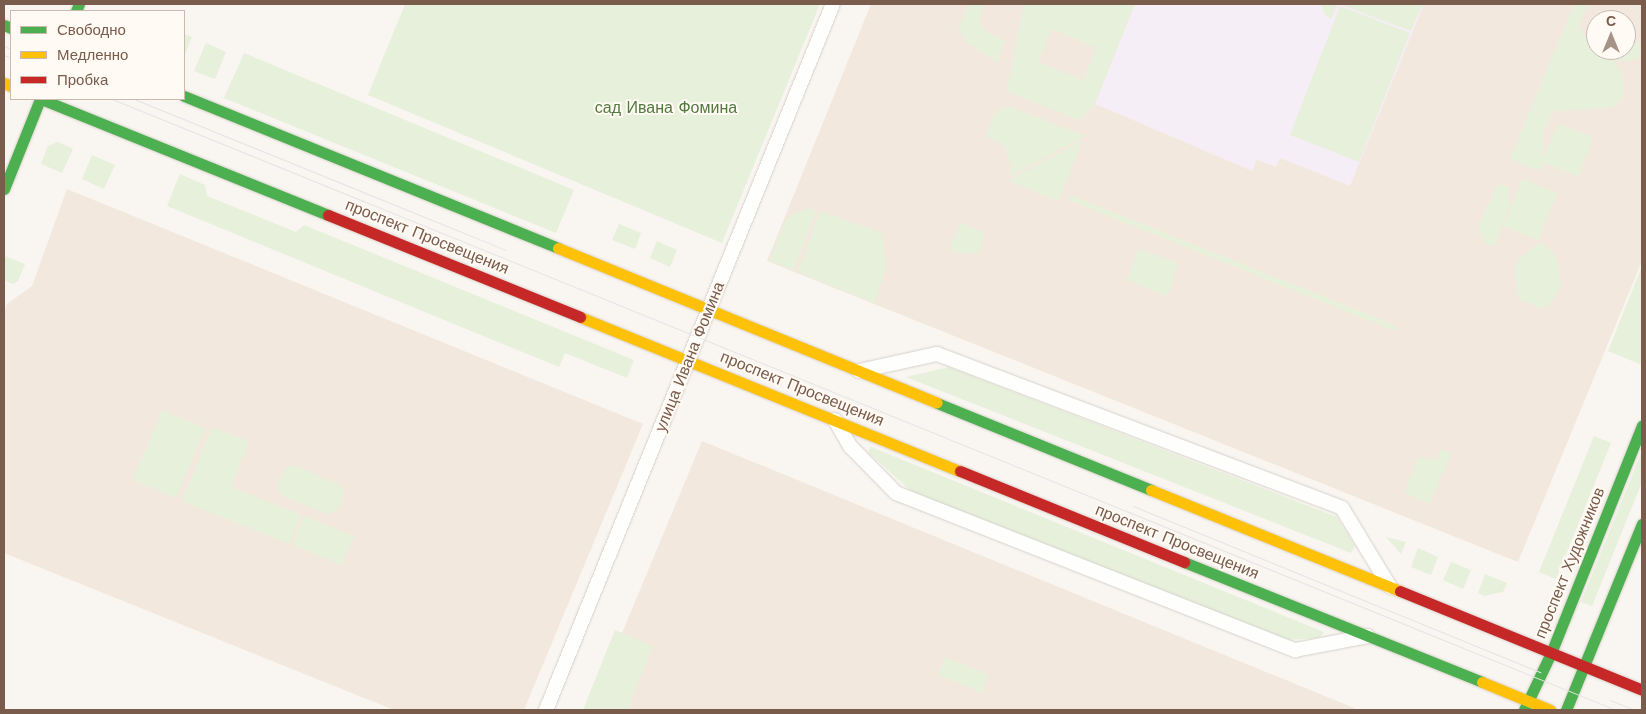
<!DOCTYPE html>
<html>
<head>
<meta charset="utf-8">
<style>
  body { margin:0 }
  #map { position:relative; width:1646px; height:714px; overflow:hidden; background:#f9f5f0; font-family:"Work Sans",sans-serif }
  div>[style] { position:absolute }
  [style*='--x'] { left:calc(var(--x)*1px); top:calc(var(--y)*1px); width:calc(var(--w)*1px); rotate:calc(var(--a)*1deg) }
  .residential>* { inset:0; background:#f2e8de }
  .education>* { inset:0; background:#f6eef6 }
  .green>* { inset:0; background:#e7f0db }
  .roads { filter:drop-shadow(0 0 1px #d7d1cb) drop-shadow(0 0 1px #d7d1cb) }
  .street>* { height:14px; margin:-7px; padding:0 7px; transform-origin:7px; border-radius:7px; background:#fefefd }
  .fast>* { height:11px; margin:-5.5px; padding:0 5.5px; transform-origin:5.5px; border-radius:5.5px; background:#4caf50 }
  .slow>* { height:11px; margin:-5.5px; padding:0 5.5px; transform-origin:5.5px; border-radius:5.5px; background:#ffc107 }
  .jam>* { height:11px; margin:-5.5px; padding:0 5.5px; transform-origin:5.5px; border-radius:5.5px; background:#c62828 }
  .tram>* { height:1px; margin:-0.5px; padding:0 0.5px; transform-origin:0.5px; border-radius:0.5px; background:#e6e3e7 }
  span { translate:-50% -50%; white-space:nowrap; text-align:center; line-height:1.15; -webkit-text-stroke:4px #fffaf3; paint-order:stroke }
  .park-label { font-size:16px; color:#537a41 }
  .street-label { font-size:16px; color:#7a5c4d }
  .frame { position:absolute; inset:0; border:5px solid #7a5c4d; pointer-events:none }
  .legend { position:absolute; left:10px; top:10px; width:175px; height:90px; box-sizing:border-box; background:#fffaf3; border:1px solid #cabbb1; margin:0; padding:6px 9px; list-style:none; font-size:15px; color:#7a5c4d }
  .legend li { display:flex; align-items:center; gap:10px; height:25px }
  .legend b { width:25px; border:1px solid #cabbb1 }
  .north { position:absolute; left:1586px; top:10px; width:50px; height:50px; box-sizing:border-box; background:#fffaf3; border:1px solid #cabbb1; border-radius:50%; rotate:0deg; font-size:14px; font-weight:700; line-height:20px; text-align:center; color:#7a5c4d }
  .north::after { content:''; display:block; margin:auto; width:18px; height:22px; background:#a69286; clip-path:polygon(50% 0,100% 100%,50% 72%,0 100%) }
</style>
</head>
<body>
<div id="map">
  <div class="residential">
    <div style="clip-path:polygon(evenodd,871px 4px,1642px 4px,1642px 261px,1518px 562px,767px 261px,871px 4px,1596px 20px,1626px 20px,1626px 50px,1596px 50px,1596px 20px)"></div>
    <div style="clip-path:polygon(67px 189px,643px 424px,524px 710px,394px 710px,4px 553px,4px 312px,7px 304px,32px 286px)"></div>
    <div style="clip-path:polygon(702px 441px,1359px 710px,590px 710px)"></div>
  </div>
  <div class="education">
    <div style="clip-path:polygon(1115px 4px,1424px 4px,1350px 186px,1280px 158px,1276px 167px,1257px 160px,1252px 171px,1079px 97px)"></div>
  </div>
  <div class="green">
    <div style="clip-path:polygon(405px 4px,820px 4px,722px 243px,368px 95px)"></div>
    <div style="clip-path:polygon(968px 4px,985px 4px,979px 21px,984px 30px,1005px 41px,998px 63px,965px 41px,959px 27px)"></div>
    <div style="clip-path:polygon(evenodd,1024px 4px,1135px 4px,1095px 104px,1079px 120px,1007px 91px,1024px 4px,1052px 29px,1096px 48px,1083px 80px,1038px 62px,1052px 29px)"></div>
    <div style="clip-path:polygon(1321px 4px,1338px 4px,1331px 19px,1325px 15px)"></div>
    <div style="clip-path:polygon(1339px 4px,1423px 4px,1411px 31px)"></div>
    <div style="clip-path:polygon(1574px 4px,1589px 4px,1579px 25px,1588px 41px,1596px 46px,1596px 50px,1626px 50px,1626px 32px,1628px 31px,1639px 43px,1641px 56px,1631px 61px,1614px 59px,1624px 80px,1623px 98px,1613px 107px,1552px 112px,1544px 131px,1543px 160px,1558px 123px,1593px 138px,1578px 176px,1543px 163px,1542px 167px,1535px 170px,1510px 159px)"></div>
    <div style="clip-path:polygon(1340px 6px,1410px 33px,1359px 162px,1290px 135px)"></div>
    <div style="clip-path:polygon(184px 34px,192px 37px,184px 57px)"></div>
    <div style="clip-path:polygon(206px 43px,226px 52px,215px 79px,194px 71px)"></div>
    <div style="clip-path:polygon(244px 53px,574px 190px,556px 233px,224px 98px)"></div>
    <div style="clip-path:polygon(1011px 107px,1085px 136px,1010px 176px,1011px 165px,1004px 145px,986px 136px,995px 113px,1003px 108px)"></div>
    <div style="clip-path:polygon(1083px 140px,1058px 201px,1009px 181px,1015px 177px)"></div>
    <div style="clip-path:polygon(58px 142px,73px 149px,62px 173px,41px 164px,48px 146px)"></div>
    <div style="clip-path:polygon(92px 155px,115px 165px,104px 189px,82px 179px)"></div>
    <div style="clip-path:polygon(180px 174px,205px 185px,207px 196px,296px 232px,304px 225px,634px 360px,627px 378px,565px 353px,559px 367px,167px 206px)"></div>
    <div style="clip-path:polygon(1522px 179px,1557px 193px,1538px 240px,1503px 226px)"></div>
    <div style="clip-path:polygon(1498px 184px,1508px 187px,1509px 206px,1495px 246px,1484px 243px,1478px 225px)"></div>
    <div style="clip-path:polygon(1070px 195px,1397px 326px,1395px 331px,1068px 200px)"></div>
    <div style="clip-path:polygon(809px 208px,816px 210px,794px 270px,769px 261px,787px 217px)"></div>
    <div style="clip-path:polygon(820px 211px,882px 233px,886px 268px,874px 303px,798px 272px)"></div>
    <div style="clip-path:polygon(960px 223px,985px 233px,979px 253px,957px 253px,949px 250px)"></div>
    <div style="clip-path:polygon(619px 224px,641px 233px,635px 249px,612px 240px)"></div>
    <div style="clip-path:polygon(657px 241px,677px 250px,670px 267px,650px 258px)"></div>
    <div style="clip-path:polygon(1539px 243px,1554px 252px,1560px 272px,1561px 287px,1548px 307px,1538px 307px,1518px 299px,1515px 268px,1518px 259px)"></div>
    <div style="clip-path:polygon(1139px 249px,1179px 264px,1167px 296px,1127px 280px)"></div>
    <div style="clip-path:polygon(5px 256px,25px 264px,18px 281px,13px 284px,4px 280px)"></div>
    <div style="clip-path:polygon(1642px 266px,1642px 365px,1608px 351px)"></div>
    <div style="clip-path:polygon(949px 367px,1337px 517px,1355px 546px,1351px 553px,906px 377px)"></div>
    <div style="clip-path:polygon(162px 410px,205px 428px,176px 498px,133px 480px)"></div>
    <div style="clip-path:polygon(212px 427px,249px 442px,231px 487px,301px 515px,289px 544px,182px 501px)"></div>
    <div style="clip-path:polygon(1594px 436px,1611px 443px,1556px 579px,1539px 572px)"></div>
    <div style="clip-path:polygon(871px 447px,1324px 632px,1319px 638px,1284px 640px,912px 492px,868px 452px)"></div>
    <div style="clip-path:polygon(1441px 449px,1452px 453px,1429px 504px,1404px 493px,1418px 457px,1437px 460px)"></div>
    <div style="clip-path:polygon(1642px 451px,1642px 482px,1592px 606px,1581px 602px)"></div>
    <div style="clip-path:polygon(293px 465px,340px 485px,344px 492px,342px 502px,335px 512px,328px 514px,281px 495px,277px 488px,285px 468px)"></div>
    <div style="clip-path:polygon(304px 516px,354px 536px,342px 565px,292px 545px)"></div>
    <div style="clip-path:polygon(1386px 537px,1406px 542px,1401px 554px)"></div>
    <div style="clip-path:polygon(1418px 548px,1438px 557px,1431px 575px,1411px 567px)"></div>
    <div style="clip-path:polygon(1451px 562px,1471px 570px,1463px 589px,1443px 580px)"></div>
    <div style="clip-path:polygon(1485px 574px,1507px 583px,1503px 592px,1484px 596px,1478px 593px)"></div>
    <div style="clip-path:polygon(615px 630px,653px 646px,627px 710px,583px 710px)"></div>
    <div style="clip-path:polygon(945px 657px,989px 675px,982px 693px,938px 675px)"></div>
  </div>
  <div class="roads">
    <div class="street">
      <div style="--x:859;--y:371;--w:80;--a:-12.3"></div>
      <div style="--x:937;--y:354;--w:433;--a:20.8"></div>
      <div style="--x:1342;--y:508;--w:92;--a:58.7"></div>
      <div style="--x:835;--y:420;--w:30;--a:60"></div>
      <div style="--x:850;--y:446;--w:66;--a:45.6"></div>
      <div style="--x:896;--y:493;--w:429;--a:21.5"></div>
      <div style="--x:1295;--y:650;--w:74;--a:-10.9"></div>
      <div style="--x:546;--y:710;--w:762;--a:-67.88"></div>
    </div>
    <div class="fast">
      <div style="--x:76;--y:11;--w:8;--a:-67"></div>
      <div style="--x:4;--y:25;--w:8;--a:23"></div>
      <div style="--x:184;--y:96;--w:404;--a:22.1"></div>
      <div style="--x:41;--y:99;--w:310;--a:22"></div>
      <div style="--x:4;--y:189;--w:97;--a:-68.2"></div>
      <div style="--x:937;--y:403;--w:231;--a:22.1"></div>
      <div style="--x:1184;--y:562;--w:321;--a:21.9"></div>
      <div style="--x:1524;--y:710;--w:63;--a:-64.7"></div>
      <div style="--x:1551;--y:653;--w:245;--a:-68.2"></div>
      <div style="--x:1566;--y:710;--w:201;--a:-67.8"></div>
    </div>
    <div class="slow">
      <div style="--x:4;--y:83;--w:8;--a:23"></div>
      <div style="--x:558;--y:248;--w:409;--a:22.2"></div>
      <div style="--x:580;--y:317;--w:410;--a:22.1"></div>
      <div style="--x:1151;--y:490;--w:269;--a:22.1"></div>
      <div style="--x:1482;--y:682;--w:74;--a:22.4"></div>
    </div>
    <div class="jam">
      <div style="--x:328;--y:215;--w:272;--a:22"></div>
      <div style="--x:960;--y:471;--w:242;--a:22.1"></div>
      <div style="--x:1400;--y:591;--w:261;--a:22.2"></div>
    </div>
  </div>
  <div class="tram">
    <div style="--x:4;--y:46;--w:8;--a:23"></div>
    <div style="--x:4;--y:55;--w:8;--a:23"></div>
    <div style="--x:112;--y:99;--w:1623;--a:22.11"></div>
    <div style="--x:134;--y:99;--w:401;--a:22.1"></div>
    <div style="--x:1133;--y:506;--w:440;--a:22.2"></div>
    <div style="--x:1610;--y:700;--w:27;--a:22"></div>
  </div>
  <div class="park-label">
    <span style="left:666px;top:108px">сад Ивана Фомина</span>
  </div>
  <div class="street-label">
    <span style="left:427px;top:237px;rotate:22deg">проспект Просвещения</span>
    <span style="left:690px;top:357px;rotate:-68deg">улица Ивана Фомина</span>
    <span style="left:802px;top:389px;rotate:22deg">проспект Просвещения</span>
    <span style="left:1177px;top:542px;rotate:22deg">проспект Просвещения</span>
    <span style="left:1570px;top:563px;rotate:-68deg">проспект Художников</span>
  </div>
  <div class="frame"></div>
  <ul class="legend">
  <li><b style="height:6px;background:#4caf50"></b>Свободно</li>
  <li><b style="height:6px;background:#ffc107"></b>Медленно</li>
  <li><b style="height:6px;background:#c62828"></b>Пробка</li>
  </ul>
  <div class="north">С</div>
</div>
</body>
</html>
